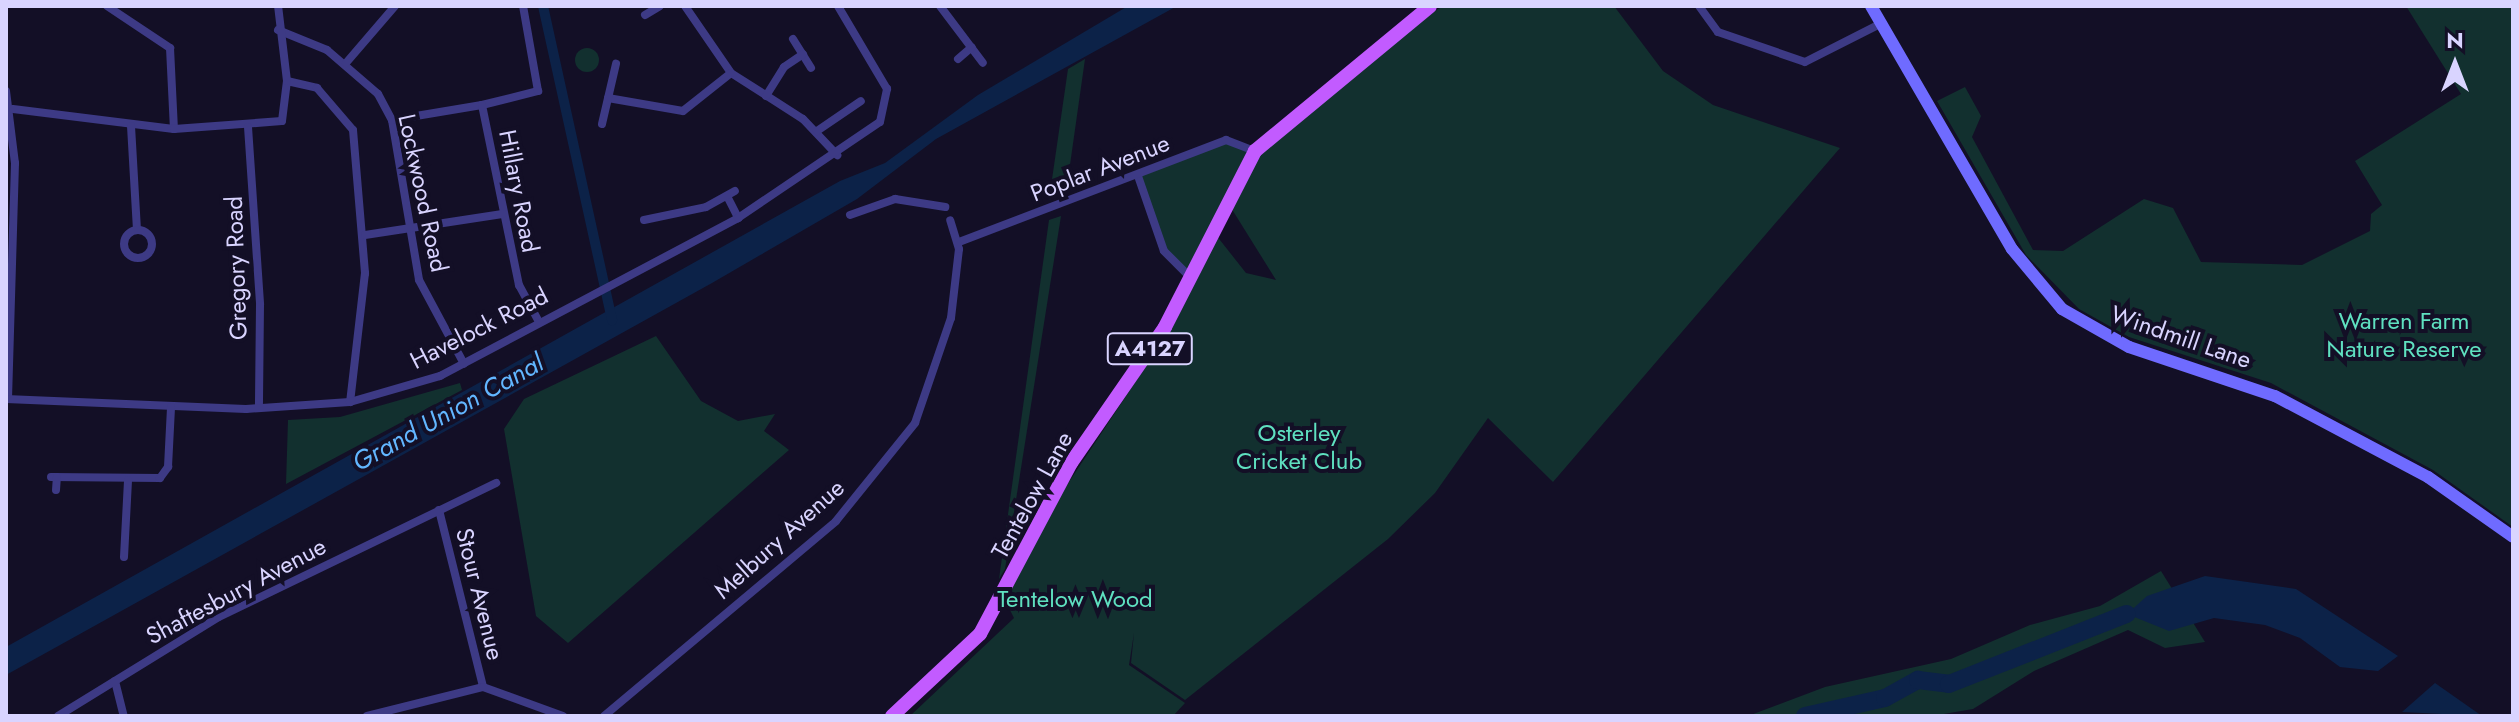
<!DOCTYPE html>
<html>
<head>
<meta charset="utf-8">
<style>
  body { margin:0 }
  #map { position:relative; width:2519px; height:722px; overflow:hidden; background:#130f26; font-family:Jost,sans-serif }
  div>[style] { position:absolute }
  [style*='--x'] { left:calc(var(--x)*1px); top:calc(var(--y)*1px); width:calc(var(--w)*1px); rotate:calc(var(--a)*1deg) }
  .green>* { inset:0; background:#12302f }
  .round { border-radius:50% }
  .water>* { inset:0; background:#0c2248 }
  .canal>* { height:10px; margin:-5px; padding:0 5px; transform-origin:5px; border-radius:5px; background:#0c2248 }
  .river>* { height:18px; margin:-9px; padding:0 9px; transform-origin:9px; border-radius:9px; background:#0c2248 }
  .street>* { height:8px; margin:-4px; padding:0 4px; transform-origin:4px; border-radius:4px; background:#3d3a85 }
  .street>.ring { margin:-4px; padding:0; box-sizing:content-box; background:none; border:8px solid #3d3a85; border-radius:50% }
  .secondary>* { height:12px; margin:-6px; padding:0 6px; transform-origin:6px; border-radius:6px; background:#6f6bff }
  .primary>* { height:14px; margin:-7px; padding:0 7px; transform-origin:7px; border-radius:7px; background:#c25bff }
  span { translate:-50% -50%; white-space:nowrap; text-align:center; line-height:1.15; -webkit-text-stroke:8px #130f26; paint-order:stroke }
  .shield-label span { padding:2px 6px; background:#130f26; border:2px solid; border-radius:6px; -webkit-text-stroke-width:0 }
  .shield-label { font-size:22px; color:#d9d4ff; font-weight:700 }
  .street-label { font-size:24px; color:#d9d4ff }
  .park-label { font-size:24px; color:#5fe0c0 }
  .water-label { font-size:26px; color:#62b6ff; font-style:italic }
  .frame { position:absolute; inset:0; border:8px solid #d9d4ff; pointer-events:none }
  .north { position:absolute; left:2415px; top:24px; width:80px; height:80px; -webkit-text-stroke:6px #130f26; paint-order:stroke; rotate:0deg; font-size:22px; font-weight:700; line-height:32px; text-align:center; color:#d9d4ff }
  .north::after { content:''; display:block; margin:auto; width:28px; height:36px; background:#d9d4ff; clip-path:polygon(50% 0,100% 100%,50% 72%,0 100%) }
</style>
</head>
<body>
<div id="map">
  <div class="green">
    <div style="clip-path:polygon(1442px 6px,1614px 6px,1663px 71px,1713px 105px,1840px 148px,1553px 482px,1488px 418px,1435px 493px,1388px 539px,1185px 700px,1131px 663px,1134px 633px,1129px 665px,1185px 703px,1173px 716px,910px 716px,1014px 618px,1003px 596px,1037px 530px,1172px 327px,1216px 235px,1246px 273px,1276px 280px,1233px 211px,1230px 200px,1243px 171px,1327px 93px)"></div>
    <div style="clip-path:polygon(2406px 6px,2513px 6px,2513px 527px,2433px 470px,2271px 383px,2129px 337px,2079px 309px,2026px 255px,1937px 101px,1965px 87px,1981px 116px,1972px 137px,2033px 250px,2063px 251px,2144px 199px,2173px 208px,2201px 262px,2302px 265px,2370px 231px,2371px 214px,2382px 205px,2355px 161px,2461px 94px)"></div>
    <div class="round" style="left:575px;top:48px;width:24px;height:24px"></div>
    <div style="clip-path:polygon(1085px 59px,1066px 193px,1049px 200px,1068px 69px)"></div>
    <div style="clip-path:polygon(1226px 140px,1255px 151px,1191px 278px,1171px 263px,1138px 176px)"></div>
    <div style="clip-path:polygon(1061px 216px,1005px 569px,999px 579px,1049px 220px)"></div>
    <div style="clip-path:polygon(656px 336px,701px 401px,738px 421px,775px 414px,764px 431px,789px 450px,568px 643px,536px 616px,504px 429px,524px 399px)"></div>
    <div style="clip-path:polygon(460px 383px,462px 390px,286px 484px,288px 420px,340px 417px)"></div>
    <div style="clip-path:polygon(2161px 571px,2205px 642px,2165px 648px,2128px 630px,2034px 671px,1973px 709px,1932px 716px,1748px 716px,1825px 687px,1951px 659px,2030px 625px,2100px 606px)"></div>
  </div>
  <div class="water">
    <div style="clip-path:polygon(1128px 6px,1177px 6px,936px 139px,857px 199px,712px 283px,6px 675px,6px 647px,840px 181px,885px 163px,978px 95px)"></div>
    <div style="clip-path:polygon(2205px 576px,2296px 589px,2398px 656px,2378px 671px,2340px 667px,2300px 638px,2265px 625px,2214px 618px,2169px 631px,2127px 614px,2147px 596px)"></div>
    <div style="clip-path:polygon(2435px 683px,2482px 716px,2402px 712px)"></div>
  </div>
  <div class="canal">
    <div style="--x:543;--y:6;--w:322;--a:77.6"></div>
  </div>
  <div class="river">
    <div style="--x:1805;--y:716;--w:82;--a:-12.7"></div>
    <div style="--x:1885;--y:698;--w:38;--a:-29"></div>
    <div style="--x:1918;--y:680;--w:31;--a:7"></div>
    <div style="--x:1949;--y:684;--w:191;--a:-21.5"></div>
  </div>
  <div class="street">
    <div style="--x:107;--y:6;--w:76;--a:33.7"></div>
    <div style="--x:170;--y:48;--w:81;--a:87.2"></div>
    <div style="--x:685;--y:6;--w:81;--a:55.5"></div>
    <div style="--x:731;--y:73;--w:85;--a:32.6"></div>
    <div style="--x:803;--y:119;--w:50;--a:46.6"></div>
    <div style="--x:940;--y:6;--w:71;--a:53"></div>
    <div style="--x:1699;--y:6;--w:32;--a:54"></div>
    <div style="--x:1718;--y:32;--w:92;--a:19"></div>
    <div style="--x:1805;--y:62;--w:86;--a:-26.9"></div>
    <div style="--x:645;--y:15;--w:17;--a:-31"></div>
    <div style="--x:278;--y:30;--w:53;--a:22.2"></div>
    <div style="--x:327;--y:50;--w:67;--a:40.8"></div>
    <div style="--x:378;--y:94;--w:30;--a:62"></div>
    <div style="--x:392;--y:120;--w:162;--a:80.4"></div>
    <div style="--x:419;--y:280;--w:95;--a:61.8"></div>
    <div style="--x:793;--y:39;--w:34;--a:58"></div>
    <div style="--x:958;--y:59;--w:18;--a:-41"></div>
    <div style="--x:346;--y:63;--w:75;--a:-49.3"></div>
    <div style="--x:287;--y:81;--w:31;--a:13"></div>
    <div style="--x:317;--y:88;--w:55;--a:49.4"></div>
    <div style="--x:353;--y:130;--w:144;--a:85.2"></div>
    <div style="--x:365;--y:273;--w:130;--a:96.6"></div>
    <div style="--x:6;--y:91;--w:73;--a:82.9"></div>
    <div style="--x:15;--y:163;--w:236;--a:91.7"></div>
    <div style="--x:766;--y:96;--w:34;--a:-58"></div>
    <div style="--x:784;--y:67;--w:23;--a:-34"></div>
    <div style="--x:608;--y:98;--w:76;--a:9.8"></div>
    <div style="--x:683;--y:111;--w:61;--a:-38.4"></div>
    <div style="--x:482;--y:105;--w:58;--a:-14"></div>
    <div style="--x:538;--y:91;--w:86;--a:-100"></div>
    <div style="--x:13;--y:109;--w:162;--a:7.1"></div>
    <div style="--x:174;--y:129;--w:108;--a:-4.2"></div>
    <div style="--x:282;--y:121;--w:40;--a:-82.9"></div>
    <div style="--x:287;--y:81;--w:76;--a:-96.8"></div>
    <div style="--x:392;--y:120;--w:91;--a:-9.5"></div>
    <div style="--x:482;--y:105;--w:184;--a:78.4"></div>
    <div style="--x:519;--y:285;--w:42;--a:61.6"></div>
    <div style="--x:602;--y:124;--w:62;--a:-76.9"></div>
    <div style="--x:131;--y:126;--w:103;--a:86.7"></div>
    <div style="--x:248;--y:127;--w:178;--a:86.1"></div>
    <div style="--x:260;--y:305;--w:101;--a:90.6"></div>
    <div style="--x:817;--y:131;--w:53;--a:-34.3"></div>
    <div style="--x:1138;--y:176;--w:79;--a:70.9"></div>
    <div style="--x:1164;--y:251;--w:38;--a:45"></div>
    <div style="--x:727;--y:196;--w:25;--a:63"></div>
    <div style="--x:850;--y:215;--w:48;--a:-19.6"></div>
    <div style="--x:895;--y:199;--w:51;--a:9.1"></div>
    <div style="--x:644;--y:220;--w:63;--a:-11.8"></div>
    <div style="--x:706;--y:207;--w:33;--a:-29"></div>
    <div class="ring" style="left:124px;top:230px;width:20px;height:20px"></div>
    <div style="--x:365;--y:235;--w:139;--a:-8.7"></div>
    <div style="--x:959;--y:242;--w:286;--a:-20.9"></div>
    <div style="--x:1226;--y:140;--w:31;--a:21"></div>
    <div style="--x:6;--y:399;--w:240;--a:2.4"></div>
    <div style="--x:246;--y:409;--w:104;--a:-3.9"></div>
    <div style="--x:350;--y:402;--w:94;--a:-16.1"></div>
    <div style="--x:440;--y:376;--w:337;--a:-27.9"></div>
    <div style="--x:738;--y:218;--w:171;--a:-34.1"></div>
    <div style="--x:880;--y:122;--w:34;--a:-78"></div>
    <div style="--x:887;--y:89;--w:96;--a:-120.6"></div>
    <div style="--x:51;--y:477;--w:109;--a:0.5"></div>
    <div style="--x:160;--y:478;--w:14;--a:-54"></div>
    <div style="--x:168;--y:467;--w:60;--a:-87.1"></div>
    <div style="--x:56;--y:490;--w:13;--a:-86"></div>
    <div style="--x:439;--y:510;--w:182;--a:76"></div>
    <div style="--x:124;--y:557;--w:77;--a:-87"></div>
    <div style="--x:115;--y:681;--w:36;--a:76"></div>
    <div style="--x:58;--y:716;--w:189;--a:-31.6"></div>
    <div style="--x:219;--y:617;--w:308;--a:-25.8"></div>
    <div style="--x:367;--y:716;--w:120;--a:-14"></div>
    <div style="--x:483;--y:687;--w:85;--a:19.9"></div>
    <div style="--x:604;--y:716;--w:303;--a:-40"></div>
    <div style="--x:836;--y:521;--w:126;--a:-51.1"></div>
    <div style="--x:915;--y:423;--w:111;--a:-71.1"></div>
    <div style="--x:951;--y:318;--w:69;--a:-83.4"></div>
    <div style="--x:959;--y:249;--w:30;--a:-107"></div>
  </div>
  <div class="secondary">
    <div style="--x:1871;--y:6;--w:281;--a:59.9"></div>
    <div style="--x:2012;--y:249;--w:78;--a:50.2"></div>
    <div style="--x:2062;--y:309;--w:77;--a:29.6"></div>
    <div style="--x:2129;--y:347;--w:154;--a:18.6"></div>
    <div style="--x:2275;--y:396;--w:173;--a:27.9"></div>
    <div style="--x:2428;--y:477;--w:104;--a:35.2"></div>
  </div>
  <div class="primary">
    <div style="--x:892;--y:716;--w:120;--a:-43"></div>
    <div style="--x:980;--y:634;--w:194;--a:-62"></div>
    <div style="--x:1071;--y:463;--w:165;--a:-55.3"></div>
    <div style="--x:1165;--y:327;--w:198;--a:-62.9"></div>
    <div style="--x:1255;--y:151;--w:227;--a:-39.6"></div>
  </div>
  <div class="shield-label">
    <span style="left:1150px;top:349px">A4127</span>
  </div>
  <div class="street-label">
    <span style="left:1100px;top:168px;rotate:-21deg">Poplar Avenue</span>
    <span style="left:519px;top:191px;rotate:79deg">Hillary Road</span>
    <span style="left:423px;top:193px;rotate:78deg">Lockwood Road</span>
    <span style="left:236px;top:268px;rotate:-92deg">Gregory Road</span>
    <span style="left:479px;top:328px;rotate:-27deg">Havelock Road</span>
    <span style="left:2181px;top:337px;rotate:19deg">Windmill Lane</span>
    <span style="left:1032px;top:495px;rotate:-61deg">Tentelow Lane</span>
    <span style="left:779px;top:539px;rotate:-42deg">Melbury Avenue</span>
    <span style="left:236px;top:591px;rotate:-28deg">Shaftesbury Avenue</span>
    <span style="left:480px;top:594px;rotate:76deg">Stour Avenue</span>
  </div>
  <div class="park-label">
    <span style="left:2404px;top:335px">Warren Farm<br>Nature Reserve</span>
    <span style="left:1299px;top:447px">Osterley<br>Cricket Club</span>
    <span style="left:1075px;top:599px">Tentelow Wood</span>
  </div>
  <div class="water-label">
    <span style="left:448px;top:413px;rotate:-29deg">Grand Union Canal</span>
  </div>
  <div class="frame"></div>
  <div class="north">N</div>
</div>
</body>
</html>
